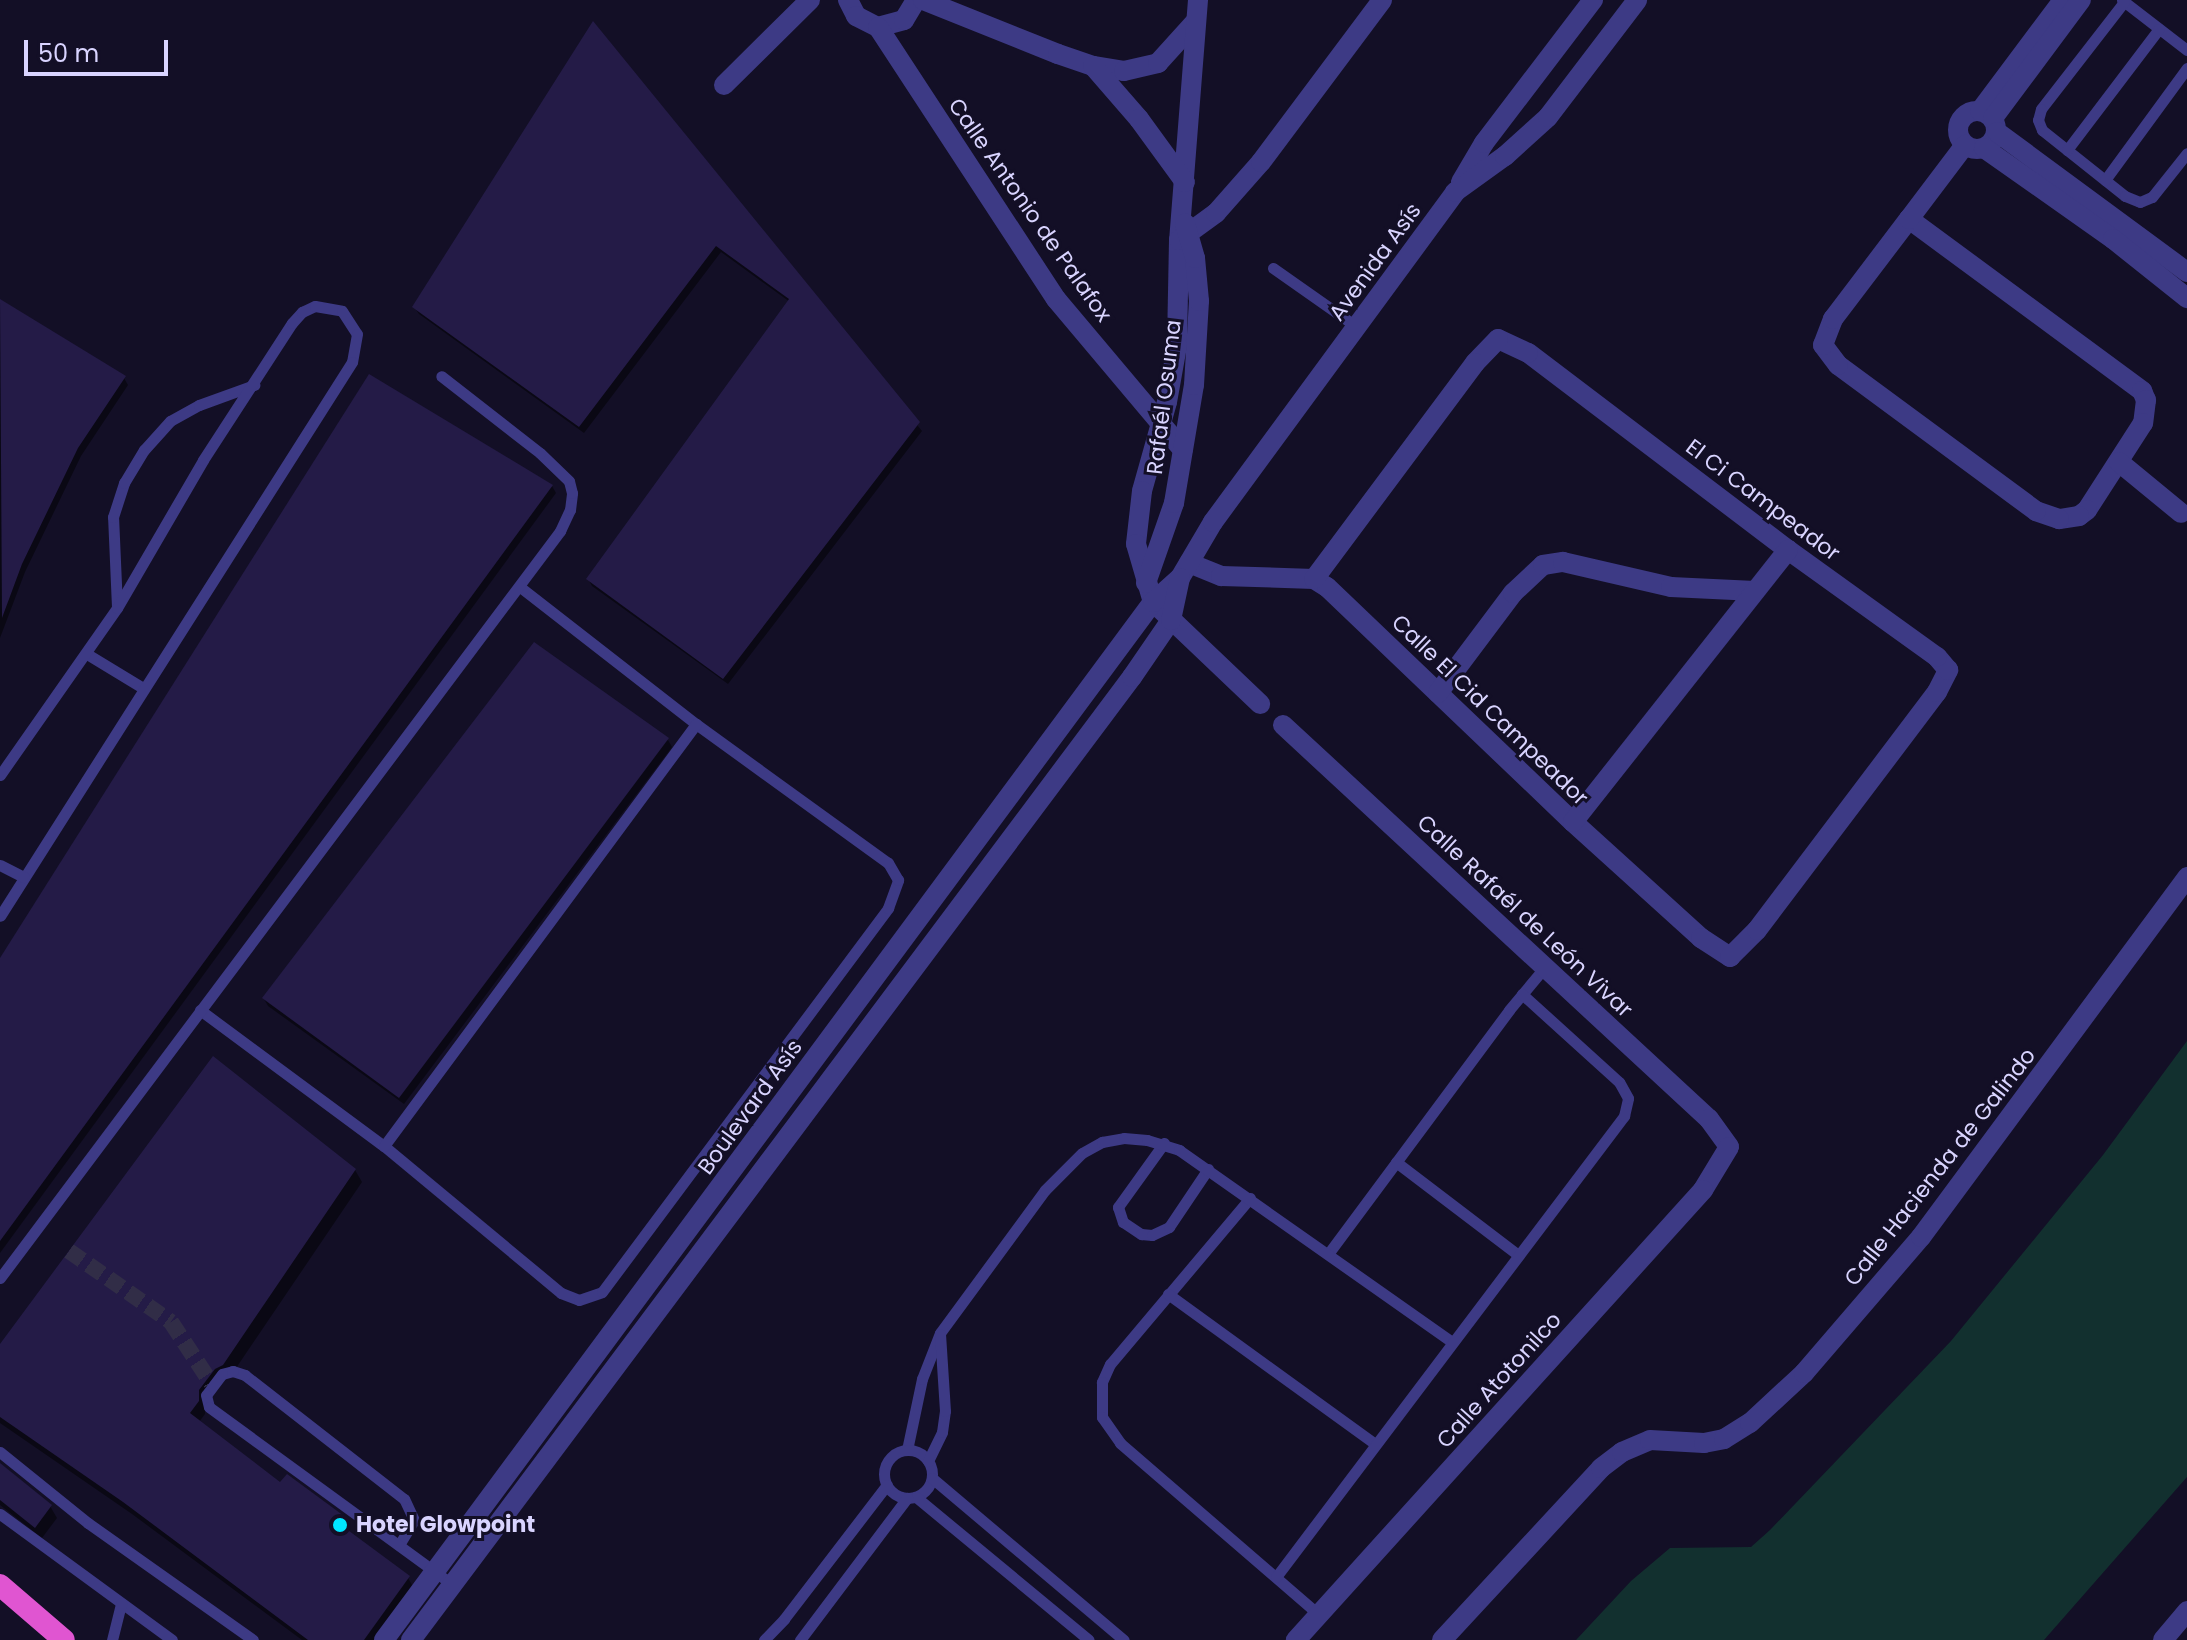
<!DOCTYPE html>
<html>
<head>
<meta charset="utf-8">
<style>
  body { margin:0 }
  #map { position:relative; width:2187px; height:1640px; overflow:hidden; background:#130f26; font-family:Poppins,sans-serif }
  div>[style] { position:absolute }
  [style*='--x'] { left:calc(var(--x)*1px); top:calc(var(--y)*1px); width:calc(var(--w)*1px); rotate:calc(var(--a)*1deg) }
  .green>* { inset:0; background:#12302f }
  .shadow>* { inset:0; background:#0007 }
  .building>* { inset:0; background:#241b47 }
  .pedestrian-tunnel>* { height:16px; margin-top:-8px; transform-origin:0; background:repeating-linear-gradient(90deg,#312d47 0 16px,transparent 0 24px) }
  .service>* { height:11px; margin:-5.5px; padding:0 5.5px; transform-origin:5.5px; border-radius:5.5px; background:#3d3a85 }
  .service>.ring { margin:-5.5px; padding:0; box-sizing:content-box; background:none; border:11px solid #3d3a85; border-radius:50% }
  .minor>* { height:20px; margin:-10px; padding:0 10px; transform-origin:10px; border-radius:10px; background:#3d3a85 }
  .minor>.ring { margin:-10px; padding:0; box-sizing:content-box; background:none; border:20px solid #3d3a85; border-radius:50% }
  .tertiary>* { height:20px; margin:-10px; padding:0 10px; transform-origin:10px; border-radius:10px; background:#3d3a85 }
  .trunk>* { height:22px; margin:-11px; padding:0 11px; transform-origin:11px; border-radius:11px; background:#e055d1 }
  .dots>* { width:22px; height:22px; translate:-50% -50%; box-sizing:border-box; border:4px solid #130f26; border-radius:50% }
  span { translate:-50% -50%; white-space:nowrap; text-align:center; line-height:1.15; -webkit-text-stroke:6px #130f26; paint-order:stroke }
  .street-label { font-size:22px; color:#d9d4ff }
  .poi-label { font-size:22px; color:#d9d4ff; font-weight:700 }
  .left { translate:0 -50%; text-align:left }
  .scale { position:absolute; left:24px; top:40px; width:144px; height:36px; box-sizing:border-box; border:4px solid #d9d4ff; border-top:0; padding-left:10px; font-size:24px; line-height:28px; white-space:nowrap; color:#d9d4ff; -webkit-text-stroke:6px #130f26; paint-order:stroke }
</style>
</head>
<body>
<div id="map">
  <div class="green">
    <div style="clip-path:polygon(2187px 1041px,2187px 1477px,2044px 1640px,1576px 1640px,1631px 1581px,1670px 1548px,1751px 1547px,1770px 1530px,1951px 1341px,2103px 1155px)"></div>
  </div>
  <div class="shadow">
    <div style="clip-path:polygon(593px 25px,922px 431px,728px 684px,592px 586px,588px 579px,790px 302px,721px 252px,584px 433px,419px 314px,414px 307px)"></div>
    <div style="clip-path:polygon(0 301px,124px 378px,128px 385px,81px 456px,25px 572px,0 638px)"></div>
    <div style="clip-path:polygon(552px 486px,556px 493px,0 1253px,0 962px)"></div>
    <div style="clip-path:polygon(668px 740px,672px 747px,404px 1104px,268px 1006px,264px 999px)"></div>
    <div style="clip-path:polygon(355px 1170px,362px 1182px,230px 1377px,222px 1381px,205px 1403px,205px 1414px,199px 1422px,280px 1484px,343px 1517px,348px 1533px,408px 1578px,415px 1590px,379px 1640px,302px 1640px,132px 1514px,0 1423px,0 1347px)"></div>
    <div style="clip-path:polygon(0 1474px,50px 1506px,57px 1518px,42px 1538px,0 1505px)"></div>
  </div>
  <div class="building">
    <div style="clip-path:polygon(593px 21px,920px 422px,723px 679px,586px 579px,789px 299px,716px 246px,579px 427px,412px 307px)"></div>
    <div style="clip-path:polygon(0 299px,126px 376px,78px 448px,22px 564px,2px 618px)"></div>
    <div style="clip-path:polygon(369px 374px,553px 485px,0 1241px,0 958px)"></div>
    <div style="clip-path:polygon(534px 642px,669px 738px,399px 1098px,262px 998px)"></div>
    <div style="clip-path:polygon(213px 1056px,356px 1169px,223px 1365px,215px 1369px,199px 1390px,199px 1401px,190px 1413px,280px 1482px,287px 1474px,344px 1516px,341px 1525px,410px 1576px,364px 1640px,308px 1640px,123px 1502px,0 1417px,0 1344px)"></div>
    <div style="clip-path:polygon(0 1463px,52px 1505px,35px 1528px,0 1500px)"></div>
  </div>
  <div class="pedestrian-tunnel">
    <div style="--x:69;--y:1251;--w:124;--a:34.8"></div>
    <div style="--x:171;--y:1322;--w:73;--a:56.7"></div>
  </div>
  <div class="service">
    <div style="--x:2122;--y:0;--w:82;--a:37.6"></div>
    <div style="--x:2124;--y:2;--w:135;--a:127.8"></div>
    <div style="--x:2041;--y:109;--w:11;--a:105"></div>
    <div style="--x:2038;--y:120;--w:11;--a:68"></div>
    <div style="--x:2042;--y:130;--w:106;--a:38.5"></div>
    <div style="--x:2125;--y:196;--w:16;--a:22"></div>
    <div style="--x:2140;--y:202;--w:13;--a:-23"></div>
    <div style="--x:2152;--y:197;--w:56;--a:-51.5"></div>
    <div style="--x:2067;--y:150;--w:152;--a:-52.8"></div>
    <div style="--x:2105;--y:180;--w:139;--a:-53.8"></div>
    <div style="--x:1273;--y:268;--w:103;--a:35.1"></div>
    <div style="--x:117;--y:607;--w:90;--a:-92.5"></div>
    <div style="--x:113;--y:517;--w:36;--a:-72"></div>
    <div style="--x:124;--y:483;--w:39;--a:-59"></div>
    <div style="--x:144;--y:450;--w:39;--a:-48"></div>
    <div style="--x:170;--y:421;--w:33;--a:-29"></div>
    <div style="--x:199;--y:405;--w:59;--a:-20"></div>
    <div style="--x:87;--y:654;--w:66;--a:31.3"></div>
    <div style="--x:0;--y:775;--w:204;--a:-55"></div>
    <div style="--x:117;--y:608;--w:171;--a:-59.8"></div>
    <div style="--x:203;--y:460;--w:163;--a:-57"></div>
    <div style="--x:292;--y:323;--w:15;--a:-48"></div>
    <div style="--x:302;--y:312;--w:14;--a:-25"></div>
    <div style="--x:315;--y:306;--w:27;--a:10"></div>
    <div style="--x:342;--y:311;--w:27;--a:57"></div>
    <div style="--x:357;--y:334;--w:28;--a:100"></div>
    <div style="--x:352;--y:362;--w:656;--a:122.43"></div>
    <div style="--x:0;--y:865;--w:27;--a:27"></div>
    <div style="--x:200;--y:1010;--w:229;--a:36.5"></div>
    <div style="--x:384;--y:1146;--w:230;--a:39.7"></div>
    <div style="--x:561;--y:1293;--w:19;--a:21"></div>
    <div style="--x:579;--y:1300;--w:24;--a:-19"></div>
    <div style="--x:602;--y:1292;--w:479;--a:-53.3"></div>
    <div style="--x:888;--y:908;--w:30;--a:-70"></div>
    <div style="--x:898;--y:880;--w:20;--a:-120"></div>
    <div style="--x:888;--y:863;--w:237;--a:-144.1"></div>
    <div style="--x:696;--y:724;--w:223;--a:-142.1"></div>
    <div style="--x:1164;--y:1143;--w:79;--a:125.7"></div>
    <div style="--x:1118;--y:1207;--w:16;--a:72"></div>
    <div style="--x:1123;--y:1222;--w:22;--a:34"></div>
    <div style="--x:1141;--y:1234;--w:11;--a:5"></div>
    <div style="--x:1152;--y:1235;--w:19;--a:-25"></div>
    <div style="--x:1169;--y:1227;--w:70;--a:-56.1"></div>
    <div style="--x:384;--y:1146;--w:525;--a:-53.52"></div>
    <div style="--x:1396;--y:1162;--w:153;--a:37.3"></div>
    <div style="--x:1250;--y:1198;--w:217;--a:130.1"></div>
    <div style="--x:1110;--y:1364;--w:20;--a:114"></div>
    <div style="--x:1102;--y:1382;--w:35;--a:90"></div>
    <div style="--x:1102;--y:1417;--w:32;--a:55"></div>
    <div style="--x:1120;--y:1443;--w:263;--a:40.8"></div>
    <div style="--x:1328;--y:1254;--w:304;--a:-53.4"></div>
    <div style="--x:1509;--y:1010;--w:56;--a:-50.1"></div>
    <div style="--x:0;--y:1278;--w:934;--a:-53.14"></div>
    <div style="--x:560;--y:531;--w:23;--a:-65"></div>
    <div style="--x:570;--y:510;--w:17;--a:-83"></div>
    <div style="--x:572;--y:493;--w:12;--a:-104"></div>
    <div style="--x:569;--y:481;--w:40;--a:-136"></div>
    <div style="--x:540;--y:453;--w:125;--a:-142.1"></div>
    <div style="--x:1168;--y:1294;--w:256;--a:35.9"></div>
    <div style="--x:907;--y:1450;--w:73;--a:-78.1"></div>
    <div style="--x:922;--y:1379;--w:49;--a:-68.6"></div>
    <div style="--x:940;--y:1333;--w:177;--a:-53.7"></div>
    <div style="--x:1045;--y:1190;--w:52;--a:-45"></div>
    <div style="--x:1082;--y:1153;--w:23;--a:-29"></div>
    <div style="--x:1102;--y:1142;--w:22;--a:-10"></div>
    <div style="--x:1124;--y:1138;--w:23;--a:5"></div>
    <div style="--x:1147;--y:1140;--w:34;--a:17"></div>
    <div style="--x:1179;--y:1150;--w:332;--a:35.1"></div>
    <div class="ring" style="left:884px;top:1450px;width:37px;height:37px"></div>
    <div style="--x:0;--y:1452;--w:113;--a:38.9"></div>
    <div style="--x:88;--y:1523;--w:202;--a:35.3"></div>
    <div style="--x:928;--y:1461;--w:32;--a:-64"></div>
    <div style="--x:942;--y:1432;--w:21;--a:-82"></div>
    <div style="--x:945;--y:1411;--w:77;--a:-93.7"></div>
    <div style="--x:932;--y:1478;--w:251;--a:40.2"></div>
    <div style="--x:916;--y:1497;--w:224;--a:39.6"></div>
    <div style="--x:0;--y:1514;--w:213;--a:36.2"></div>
    <div style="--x:399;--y:1545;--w:29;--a:-59"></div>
    <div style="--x:414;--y:1520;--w:23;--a:-115"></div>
    <div style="--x:404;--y:1499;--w:202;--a:-142.1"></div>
    <div style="--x:245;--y:1375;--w:13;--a:-162"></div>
    <div style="--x:233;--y:1371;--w:11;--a:165"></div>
    <div style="--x:222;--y:1374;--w:26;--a:127"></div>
    <div style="--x:206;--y:1395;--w:12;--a:76"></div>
    <div style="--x:209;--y:1407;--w:301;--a:36.1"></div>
    <div style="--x:1276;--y:1577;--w:578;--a:-52.95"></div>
    <div style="--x:1624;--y:1116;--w:18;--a:-77"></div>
    <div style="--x:1628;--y:1098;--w:18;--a:-119"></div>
    <div style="--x:1619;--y:1082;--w:131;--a:-137.8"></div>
    <div style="--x:112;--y:1640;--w:38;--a:-76"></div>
    <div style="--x:764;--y:1640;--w:29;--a:-46"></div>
    <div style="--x:784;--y:1619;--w:169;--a:-52.5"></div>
    <div style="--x:800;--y:1640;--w:178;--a:-53"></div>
  </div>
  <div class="minor">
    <div style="--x:848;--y:0;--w:18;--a:63"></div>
    <div style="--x:856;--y:16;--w:25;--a:27"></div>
    <div style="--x:878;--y:27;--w:27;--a:-15"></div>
    <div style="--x:904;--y:20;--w:23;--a:-59"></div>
    <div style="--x:923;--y:0;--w:145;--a:21.8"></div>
    <div style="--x:1058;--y:54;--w:37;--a:19"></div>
    <div style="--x:1093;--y:66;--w:31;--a:9"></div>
    <div style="--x:1124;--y:71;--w:35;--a:-13"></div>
    <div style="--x:1158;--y:63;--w:55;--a:-47.9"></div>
    <div style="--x:1198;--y:0;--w:241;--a:94.5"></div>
    <div style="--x:1179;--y:240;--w:106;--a:91.1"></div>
    <div style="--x:1177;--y:346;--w:57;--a:100.1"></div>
    <div style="--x:1167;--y:402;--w:92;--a:105.7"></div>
    <div style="--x:1142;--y:491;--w:53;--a:96.5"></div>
    <div style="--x:1136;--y:544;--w:60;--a:73.7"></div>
    <div style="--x:1153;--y:602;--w:148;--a:43.6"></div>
    <div style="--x:878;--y:27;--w:325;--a:56.8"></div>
    <div style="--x:1056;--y:299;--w:197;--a:49.9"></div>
    <div style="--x:1093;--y:66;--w:70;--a:49"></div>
    <div style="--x:1139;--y:119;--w:78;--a:53.9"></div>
    <div style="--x:724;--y:85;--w:121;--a:-44.7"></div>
    <div class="ring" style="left:1958px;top:111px;width:18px;height:18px"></div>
    <div style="--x:1980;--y:111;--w:139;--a:-53.2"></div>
    <div style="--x:1993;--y:118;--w:147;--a:-53.3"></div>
    <div style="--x:1997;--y:132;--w:236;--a:36.4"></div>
    <div style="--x:1984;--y:148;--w:158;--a:35.2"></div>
    <div style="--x:2113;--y:239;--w:95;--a:38.6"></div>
    <div style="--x:1909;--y:219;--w:290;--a:36.4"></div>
    <div style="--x:2142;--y:391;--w:10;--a:66"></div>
    <div style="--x:2146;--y:400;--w:23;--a:97"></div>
    <div style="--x:2143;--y:423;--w:103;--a:122.8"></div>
    <div style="--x:2087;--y:510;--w:10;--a:143"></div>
    <div style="--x:2079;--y:516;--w:20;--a:171"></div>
    <div style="--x:2059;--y:519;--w:24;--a:-161"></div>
    <div style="--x:2036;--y:511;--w:246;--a:-143.6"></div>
    <div style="--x:1838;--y:365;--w:25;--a:-127"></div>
    <div style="--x:1823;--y:345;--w:28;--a:-69"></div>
    <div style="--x:1833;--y:319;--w:126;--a:-52.8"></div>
    <div style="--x:1909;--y:219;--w:93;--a:-52.9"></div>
    <div style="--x:1179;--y:240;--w:46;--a:-36.1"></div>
    <div style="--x:1216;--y:213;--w:68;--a:-48.6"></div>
    <div style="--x:1261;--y:162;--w:202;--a:-53.2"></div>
    <div style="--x:2119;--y:462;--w:80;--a:39.4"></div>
    <div style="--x:1189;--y:563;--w:35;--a:22"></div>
    <div style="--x:1221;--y:576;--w:93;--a:1.8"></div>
    <div style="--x:1314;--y:579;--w:15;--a:32"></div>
    <div style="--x:1327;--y:587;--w:340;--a:43.7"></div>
    <div style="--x:1573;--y:822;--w:173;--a:42.2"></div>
    <div style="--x:1701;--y:938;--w:35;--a:33"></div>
    <div style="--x:1730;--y:957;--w:38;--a:-45"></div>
    <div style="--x:1757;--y:930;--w:298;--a:-52.9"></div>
    <div style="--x:1937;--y:692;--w:25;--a:-63"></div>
    <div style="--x:1948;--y:670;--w:17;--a:-130"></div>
    <div style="--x:1937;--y:657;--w:183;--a:-144.3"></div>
    <div style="--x:1788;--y:550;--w:326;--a:-142.8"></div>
    <div style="--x:1528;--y:353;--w:33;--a:-155"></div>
    <div style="--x:1498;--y:339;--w:33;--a:134"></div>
    <div style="--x:1475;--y:363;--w:269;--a:126.7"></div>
    <div style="--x:1146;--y:583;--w:85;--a:-70.7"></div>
    <div style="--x:1174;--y:503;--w:120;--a:-80.4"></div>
    <div style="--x:1194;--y:385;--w:84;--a:-86.6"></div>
    <div style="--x:1199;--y:301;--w:43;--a:-95.3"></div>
    <div style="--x:1195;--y:258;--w:36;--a:-106"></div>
    <div style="--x:1438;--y:693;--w:125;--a:-53.1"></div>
    <div style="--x:1513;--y:593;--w:41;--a:-43"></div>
    <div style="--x:1543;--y:565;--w:20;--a:-9"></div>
    <div style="--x:1563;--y:562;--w:111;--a:13"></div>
    <div style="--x:1671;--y:587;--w:84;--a:2.7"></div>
    <div style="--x:1283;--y:725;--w:580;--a:42.77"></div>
    <div style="--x:1709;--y:1119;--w:34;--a:54"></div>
    <div style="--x:1729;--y:1147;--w:50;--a:121.2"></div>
    <div style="--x:1703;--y:1190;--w:607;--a:132.13"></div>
    <div style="--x:1573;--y:822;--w:347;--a:-51.7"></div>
    <div style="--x:384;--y:1640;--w:1292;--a:-53.47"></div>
    <div style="--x:1153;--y:602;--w:36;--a:-42"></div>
    <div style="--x:1180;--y:578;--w:65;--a:-59.5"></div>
    <div style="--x:1213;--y:522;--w:409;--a:-53.7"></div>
    <div style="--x:411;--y:1640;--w:1203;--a:-53.18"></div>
    <div style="--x:1132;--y:677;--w:69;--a:-55.6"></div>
    <div style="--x:1171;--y:620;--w:43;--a:-77.9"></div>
    <div style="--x:1442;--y:1640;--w:234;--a:-47.2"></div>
    <div style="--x:1601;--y:1468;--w:26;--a:-37"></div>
    <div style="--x:1622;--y:1452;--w:30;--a:-23"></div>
    <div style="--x:1650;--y:1440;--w:54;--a:3.2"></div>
    <div style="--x:1704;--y:1443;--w:20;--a:-11"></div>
    <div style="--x:1724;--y:1439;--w:31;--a:-32"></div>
    <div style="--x:1750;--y:1423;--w:74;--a:-42.8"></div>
    <div style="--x:1804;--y:1373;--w:179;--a:-49.3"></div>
    <div style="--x:1921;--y:1237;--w:448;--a:-53.5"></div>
    <div style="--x:2163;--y:1640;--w:38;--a:-50"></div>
  </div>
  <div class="tertiary">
    <div style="--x:1461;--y:182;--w:45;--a:-59.5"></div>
    <div style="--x:1484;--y:143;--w:180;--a:-52.7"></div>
    <div style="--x:1455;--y:192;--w:62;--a:-35.8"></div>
    <div style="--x:1505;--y:156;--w:58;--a:-42.2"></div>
    <div style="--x:1548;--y:117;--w:147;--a:-52.7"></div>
  </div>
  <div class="trunk">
    <div style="--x:0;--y:1585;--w:84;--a:40.7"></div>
  </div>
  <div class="dots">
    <div style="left:340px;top:1525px;background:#00e5ff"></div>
  </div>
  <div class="street-label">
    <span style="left:1030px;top:210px;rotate:55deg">Calle Antonio de Palafox</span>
    <span style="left:1375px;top:262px;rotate:-54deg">Avenida Asís</span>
    <span style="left:1164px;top:397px;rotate:-83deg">Rafaél Osuma</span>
    <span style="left:1763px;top:500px;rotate:37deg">El Ci Campeador</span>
    <span style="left:1490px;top:710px;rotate:44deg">Calle El Cid Campeador</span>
    <span style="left:1525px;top:916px;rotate:43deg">Calle Rafaél de León Vivar</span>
    <span style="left:750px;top:1107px;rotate:-54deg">Boulevard Asís</span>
    <span style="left:1940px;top:1167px;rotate:-52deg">Calle Hacienda de Galindo</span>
    <span style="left:1499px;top:1380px;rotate:-48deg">Calle Atotonilco</span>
  </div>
  <div class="poi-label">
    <span class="left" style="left:356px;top:1525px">Hotel Glowpoint</span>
  </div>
  <div class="scale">50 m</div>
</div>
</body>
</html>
